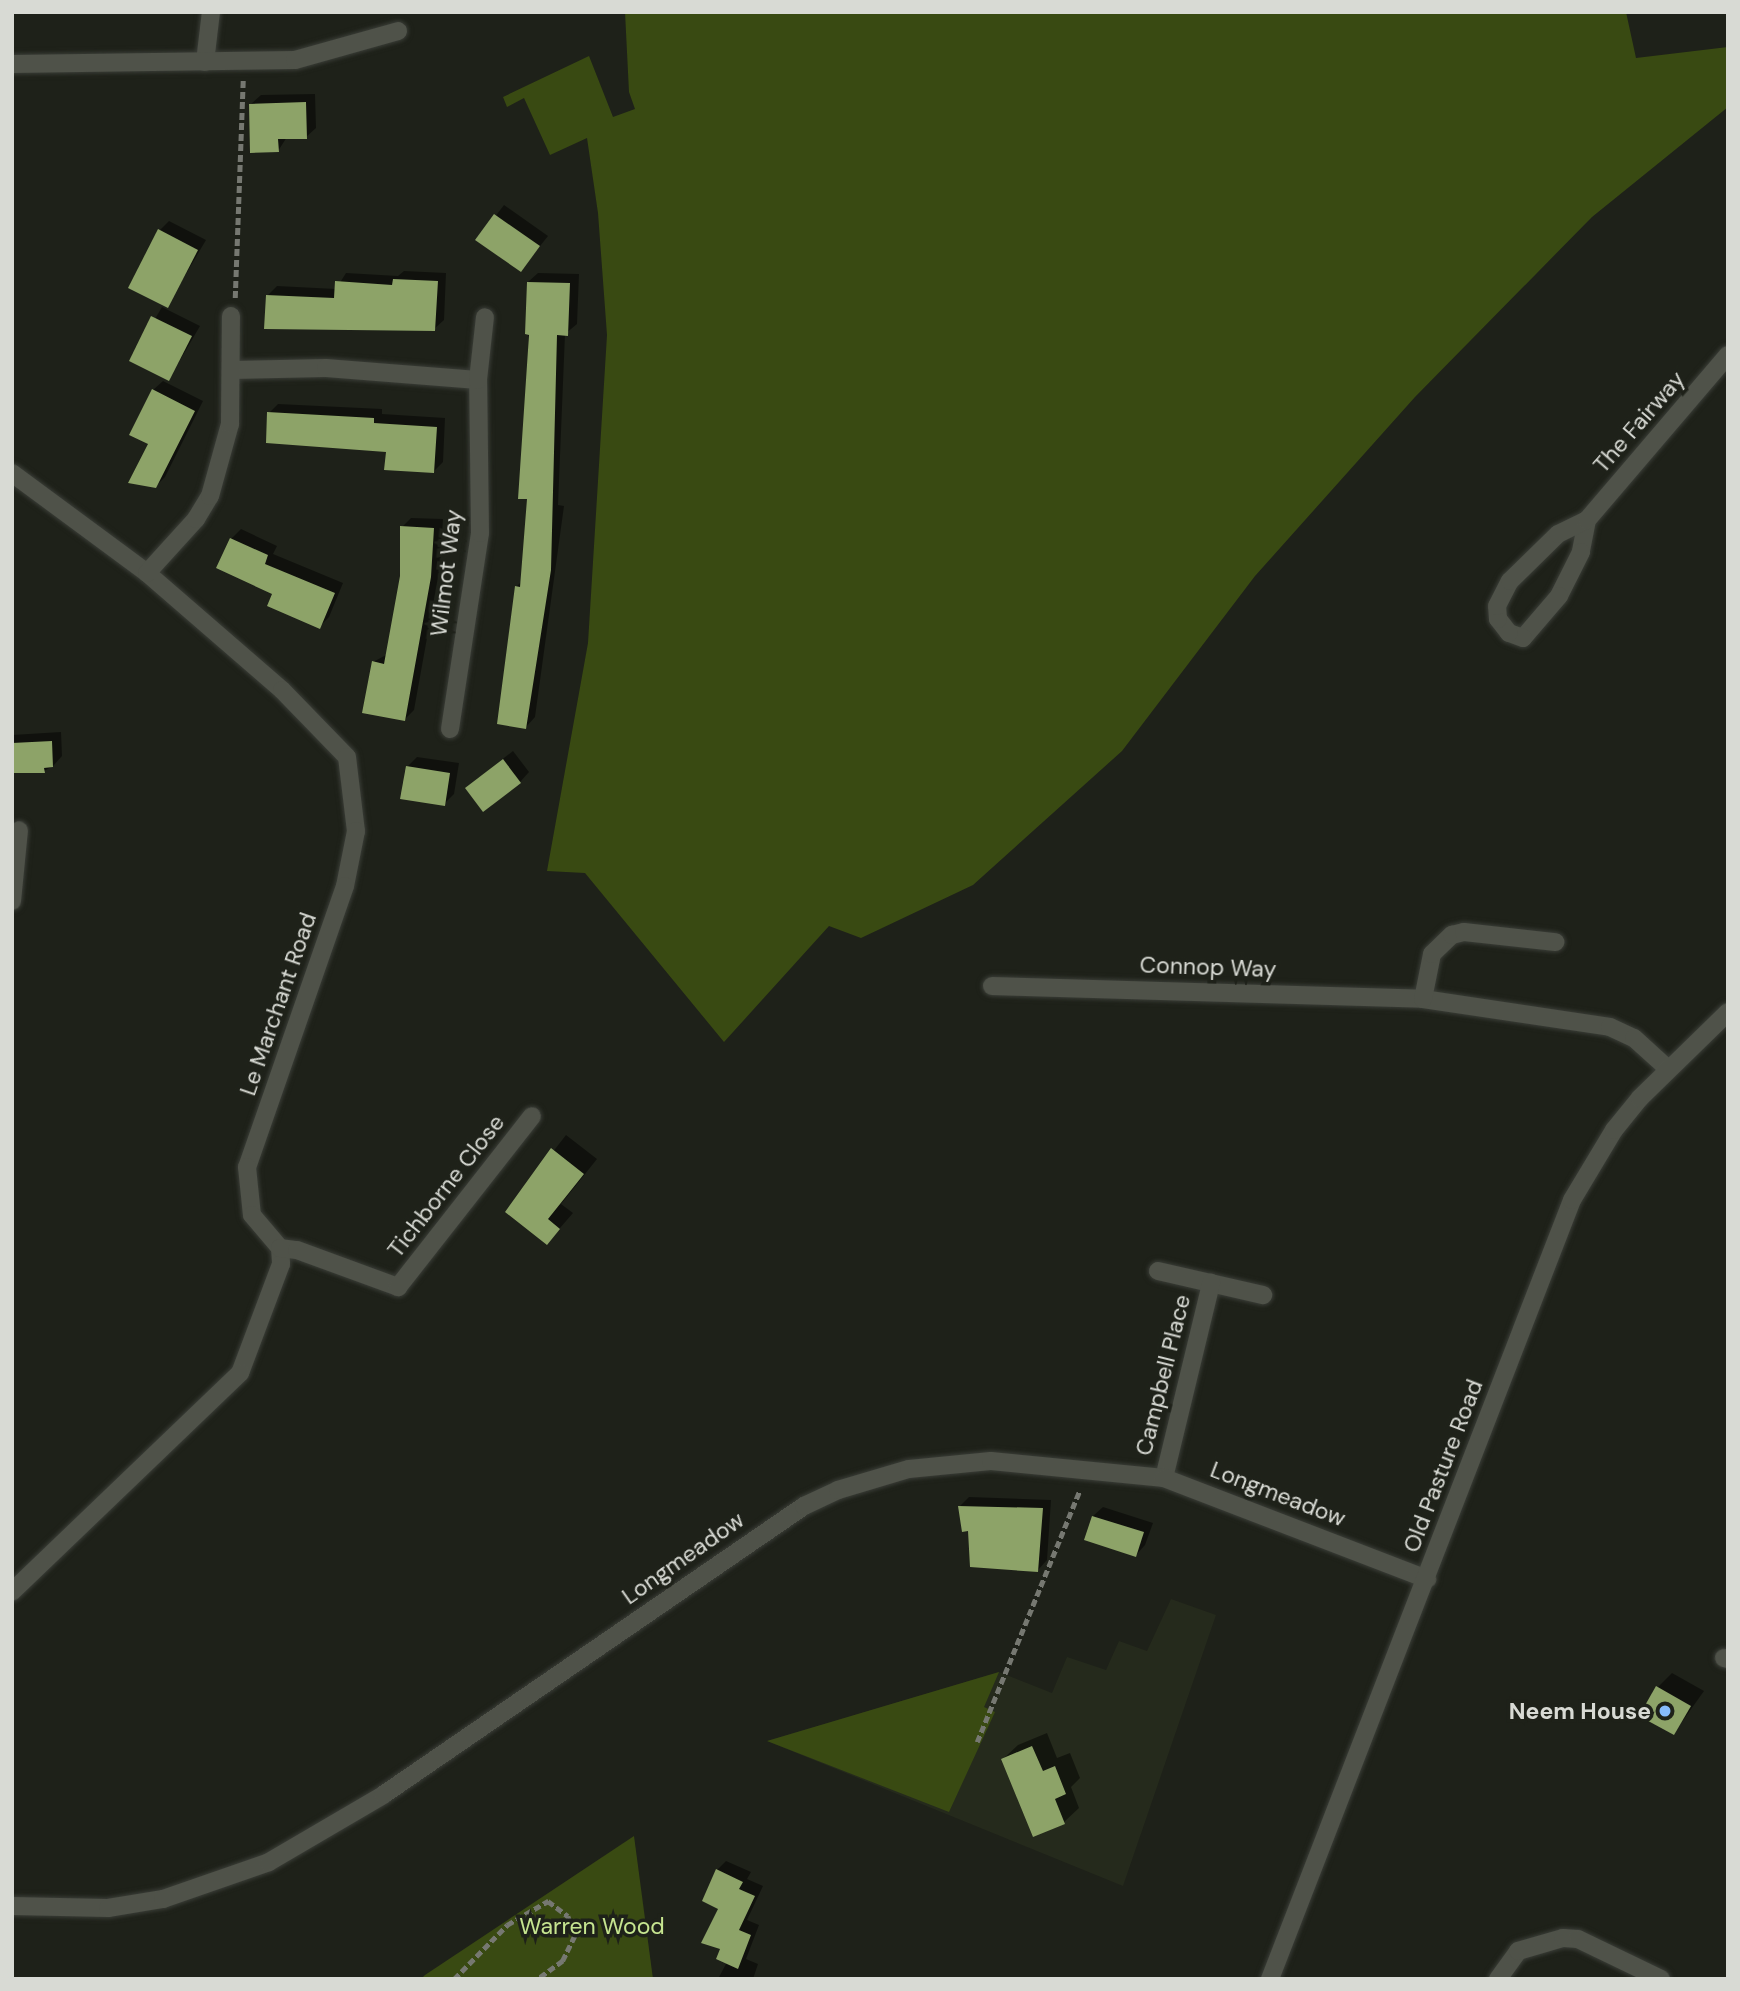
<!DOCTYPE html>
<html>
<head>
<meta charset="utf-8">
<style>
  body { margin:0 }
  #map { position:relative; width:1740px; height:1991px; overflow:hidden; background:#1e2119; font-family:"DM Sans",sans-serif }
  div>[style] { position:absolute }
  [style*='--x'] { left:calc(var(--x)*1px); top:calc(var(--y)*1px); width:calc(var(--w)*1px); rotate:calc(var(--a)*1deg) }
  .built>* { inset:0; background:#252a1c }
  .green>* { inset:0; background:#394a12 }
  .shadow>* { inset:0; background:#0007 }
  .building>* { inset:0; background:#8da368 }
  .path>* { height:4.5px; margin-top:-2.25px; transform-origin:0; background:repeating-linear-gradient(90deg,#767871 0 7px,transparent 0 10.5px) }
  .roads { filter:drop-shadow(0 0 2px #3a3d37) drop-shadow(0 0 2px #3a3d37) }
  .minor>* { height:18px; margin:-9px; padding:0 9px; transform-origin:9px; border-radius:9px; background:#4f5249 }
  .dots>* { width:19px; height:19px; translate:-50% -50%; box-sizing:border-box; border:4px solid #1e2119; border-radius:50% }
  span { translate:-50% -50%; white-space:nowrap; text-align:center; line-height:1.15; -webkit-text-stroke:7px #1e2119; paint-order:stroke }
  .street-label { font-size:23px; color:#d8dad4 }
  .poi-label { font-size:23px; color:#d8dad4; font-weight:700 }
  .right { translate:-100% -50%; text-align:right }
  .park-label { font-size:23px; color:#c6e590 }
  .frame { position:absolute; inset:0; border:14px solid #d8dad4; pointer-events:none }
</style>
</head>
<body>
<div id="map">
  <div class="built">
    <div style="clip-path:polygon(1171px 1599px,1216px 1615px,1123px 1886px,767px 1741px,999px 1672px,1052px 1693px,1067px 1657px,1106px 1670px,1119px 1641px,1147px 1651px)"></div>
  </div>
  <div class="green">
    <div style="clip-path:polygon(625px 12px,1626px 12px,1636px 58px,1728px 47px,1728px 107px,1592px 217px,1415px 397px,1255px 576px,1122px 751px,973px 885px,861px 938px,829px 926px,724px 1042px,585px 873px,547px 871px,588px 643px,607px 335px,598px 213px,587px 138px,550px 155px,524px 98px,507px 107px,503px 97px,589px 56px,613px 117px,635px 109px,629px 92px)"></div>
    <div style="clip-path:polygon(999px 1672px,984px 1707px,995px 1712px,949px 1812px,767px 1741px)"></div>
    <div style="clip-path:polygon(634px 1836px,653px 1979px,421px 1979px,425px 1975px)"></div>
  </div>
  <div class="shadow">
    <div style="clip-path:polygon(315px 94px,316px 128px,306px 137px,287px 137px,278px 151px,251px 104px,261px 95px)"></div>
    <div style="clip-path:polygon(504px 205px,548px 236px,521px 270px,478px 239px)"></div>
    <div style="clip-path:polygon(169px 221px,206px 240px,167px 306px,160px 230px)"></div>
    <div style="clip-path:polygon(404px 271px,446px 273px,444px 320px,434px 329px,267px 296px,277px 286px,336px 289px,346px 273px,398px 276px)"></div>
    <div style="clip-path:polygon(538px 273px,579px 274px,577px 324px,565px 334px,558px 505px,564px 506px,535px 717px,526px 727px,516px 587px,522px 581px,529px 498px,528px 282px)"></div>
    <div style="clip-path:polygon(162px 307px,200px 326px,169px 379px,131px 360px)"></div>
    <div style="clip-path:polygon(163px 381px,203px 401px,165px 477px,156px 486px,150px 443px,153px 390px)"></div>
    <div style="clip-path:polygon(278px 404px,382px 409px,382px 414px,445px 418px,443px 462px,433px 472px,387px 450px,269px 413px)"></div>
    <div style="clip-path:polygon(411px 518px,443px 519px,440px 566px,414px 710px,405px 719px,373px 662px,388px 654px,402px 576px,402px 527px)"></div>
    <div style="clip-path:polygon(241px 529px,277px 546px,273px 554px,343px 583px,329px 617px,320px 626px,275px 593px,231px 539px)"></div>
    <div style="clip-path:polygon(61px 732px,62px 756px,53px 766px,44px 771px,12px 772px,12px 735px)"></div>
    <div style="clip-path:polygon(513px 751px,529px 772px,520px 782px,477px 779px)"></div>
    <div style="clip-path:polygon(417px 757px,459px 763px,454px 794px,444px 804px,408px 766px)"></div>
    <div style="clip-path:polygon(566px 1135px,597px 1159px,561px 1204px,573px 1213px,547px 1243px,507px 1211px)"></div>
    <div style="clip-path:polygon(969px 1497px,1051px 1500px,1047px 1560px,1038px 1570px,970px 1529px,960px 1506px)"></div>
    <div style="clip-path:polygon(1103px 1507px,1153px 1523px,1145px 1545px,1136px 1555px,1093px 1516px)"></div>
    <div style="clip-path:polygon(1672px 1673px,1704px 1691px,1674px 1733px,1657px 1688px)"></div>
    <div style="clip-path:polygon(1047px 1733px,1057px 1758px,1070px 1753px,1080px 1778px,1071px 1787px,1079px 1808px,1064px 1822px,1034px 1834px,1003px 1759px,1018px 1745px)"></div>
    <div style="clip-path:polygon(726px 1861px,751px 1872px,747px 1879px,763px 1886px,747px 1920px,759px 1925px,746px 1959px,758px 1964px,753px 1979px,718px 1979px,727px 1962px,717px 1870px)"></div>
  </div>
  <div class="building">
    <div style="clip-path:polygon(306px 102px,307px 139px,278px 139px,279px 152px,250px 153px,249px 104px)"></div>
    <div style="clip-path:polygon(494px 214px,540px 246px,521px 272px,475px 240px)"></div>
    <div style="clip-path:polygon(158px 229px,198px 250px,168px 308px,128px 288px)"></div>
    <div style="clip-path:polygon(393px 279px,438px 281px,435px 331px,264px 329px,266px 295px,334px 298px,335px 281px,392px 285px)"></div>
    <div style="clip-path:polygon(527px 282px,570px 283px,568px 336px,557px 335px,551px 570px,526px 729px,497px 724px,515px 586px,520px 587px,527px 499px,518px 499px,529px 335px,525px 334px)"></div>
    <div style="clip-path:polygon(151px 316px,192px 336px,169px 381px,129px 361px)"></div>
    <div style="clip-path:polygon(152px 389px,195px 411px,156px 488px,128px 483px,148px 444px,129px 435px)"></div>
    <div style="clip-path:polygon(267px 412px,374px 418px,374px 423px,437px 427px,434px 473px,384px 470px,386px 452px,266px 443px)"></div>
    <div style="clip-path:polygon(400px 526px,434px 528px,431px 577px,405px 721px,362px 713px,372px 661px,384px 664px,400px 576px)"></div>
    <div style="clip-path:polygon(230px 538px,268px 555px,265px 564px,335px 593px,320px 629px,267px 606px,272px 594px,216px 568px)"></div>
    <div style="clip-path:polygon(52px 741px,53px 767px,44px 768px,45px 773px,12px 773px,12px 743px)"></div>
    <div style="clip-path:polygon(503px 759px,521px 783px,483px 812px,465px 788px)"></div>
    <div style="clip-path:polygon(406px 766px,450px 773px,445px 806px,400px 799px)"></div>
    <div style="clip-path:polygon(551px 1148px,584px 1174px,548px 1219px,560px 1229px,547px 1245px,505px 1212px)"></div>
    <div style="clip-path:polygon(958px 1506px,1043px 1508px,1038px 1572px,970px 1567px,968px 1531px,962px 1532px)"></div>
    <div style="clip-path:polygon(1092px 1516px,1144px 1532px,1136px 1557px,1084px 1540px)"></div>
    <div style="clip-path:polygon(1656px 1686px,1691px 1706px,1674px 1735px,1639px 1716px)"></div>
    <div style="clip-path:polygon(1032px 1746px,1043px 1771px,1055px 1766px,1066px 1794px,1055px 1799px,1065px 1824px,1033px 1837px,1001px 1759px)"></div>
    <div style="clip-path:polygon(716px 1869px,743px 1882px,739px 1889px,755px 1896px,739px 1930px,751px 1935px,738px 1969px,716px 1959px,720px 1949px,701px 1943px,718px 1909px,702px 1901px)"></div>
  </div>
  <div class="path">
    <div style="--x:235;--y:298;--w:218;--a:-87.9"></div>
    <div style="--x:977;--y:1742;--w:272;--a:-67.8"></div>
    <div style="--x:454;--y:1979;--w:76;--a:-45.5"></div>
    <div style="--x:507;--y:1925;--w:48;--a:-30.3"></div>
    <div style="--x:548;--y:1901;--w:25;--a:37"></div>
    <div style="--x:568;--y:1916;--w:21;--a:71"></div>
    <div style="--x:575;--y:1936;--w:28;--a:116"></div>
    <div style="--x:563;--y:1961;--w:31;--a:144"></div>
  </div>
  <div class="roads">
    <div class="minor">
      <div style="--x:205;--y:62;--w:50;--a:-83.2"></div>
      <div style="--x:12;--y:64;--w:283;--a:-0.8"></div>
      <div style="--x:295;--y:60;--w:107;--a:-15.7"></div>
      <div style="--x:232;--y:370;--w:94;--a:-1.2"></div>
      <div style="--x:326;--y:368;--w:152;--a:4.5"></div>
      <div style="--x:12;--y:473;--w:168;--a:36.5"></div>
      <div style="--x:147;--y:573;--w:179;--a:40.9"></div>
      <div style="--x:282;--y:690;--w:93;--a:45.9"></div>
      <div style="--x:347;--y:757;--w:75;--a:83.1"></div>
      <div style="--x:356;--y:831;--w:56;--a:101.3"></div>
      <div style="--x:345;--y:886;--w:298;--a:109.2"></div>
      <div style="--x:247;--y:1167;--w:48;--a:84.1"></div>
      <div style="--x:252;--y:1215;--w:43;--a:49.7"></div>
      <div style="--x:280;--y:1248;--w:16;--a:86"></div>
      <div style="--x:281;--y:1264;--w:116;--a:110.6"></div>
      <div style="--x:240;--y:1373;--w:316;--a:136.2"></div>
      <div style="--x:1587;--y:520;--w:33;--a:101"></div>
      <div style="--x:1581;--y:552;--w:49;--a:116.6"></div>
      <div style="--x:1559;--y:596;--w:55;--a:130.6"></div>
      <div style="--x:1523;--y:638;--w:15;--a:-160"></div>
      <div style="--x:1509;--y:633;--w:18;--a:-128"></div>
      <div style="--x:1498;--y:619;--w:13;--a:-94"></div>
      <div style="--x:1497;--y:606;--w:28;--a:-63"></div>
      <div style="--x:1510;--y:581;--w:67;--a:-44.4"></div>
      <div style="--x:1558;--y:534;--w:32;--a:-26"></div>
      <div style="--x:1587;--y:520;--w:217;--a:-49.5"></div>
      <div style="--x:147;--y:573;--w:73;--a:-47.8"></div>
      <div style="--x:196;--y:519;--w:27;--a:-59"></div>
      <div style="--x:210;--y:496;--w:75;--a:-74.5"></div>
      <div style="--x:230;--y:424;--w:108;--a:-89.5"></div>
      <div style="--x:450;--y:729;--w:198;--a:-81.3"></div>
      <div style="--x:480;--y:533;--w:153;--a:-90.7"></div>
      <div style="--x:478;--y:380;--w:63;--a:-83.7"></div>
      <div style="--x:12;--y:901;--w:71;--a:-84.4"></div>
      <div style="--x:992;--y:986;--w:431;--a:1.7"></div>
      <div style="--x:1423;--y:999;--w:189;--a:8.5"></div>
      <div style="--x:1610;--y:1027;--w:26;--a:25"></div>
      <div style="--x:1634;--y:1038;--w:43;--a:42.2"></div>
      <div style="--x:1423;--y:999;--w:46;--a:-78.7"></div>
      <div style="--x:1432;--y:954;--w:28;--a:-44"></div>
      <div style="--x:1452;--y:935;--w:12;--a:-14"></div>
      <div style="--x:1464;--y:932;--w:92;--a:6.3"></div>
      <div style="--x:280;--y:1248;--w:17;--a:7"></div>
      <div style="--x:297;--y:1250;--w:108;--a:20.1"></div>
      <div style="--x:398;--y:1287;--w:217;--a:-51.9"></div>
      <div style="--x:1158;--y:1271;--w:108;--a:12.9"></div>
      <div style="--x:1164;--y:1478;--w:201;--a:-76.4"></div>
      <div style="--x:1724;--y:1658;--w:4;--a:14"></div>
      <div style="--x:12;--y:1906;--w:96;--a:1.2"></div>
      <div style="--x:108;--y:1908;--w:56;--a:-9.3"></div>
      <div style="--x:163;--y:1899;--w:112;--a:-19.2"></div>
      <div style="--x:269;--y:1862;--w:132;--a:-30.4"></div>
      <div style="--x:383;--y:1795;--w:511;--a:-34.47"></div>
      <div style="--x:804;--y:1506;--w:38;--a:-25"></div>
      <div style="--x:838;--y:1490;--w:74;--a:-16.5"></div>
      <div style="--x:909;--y:1469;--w:82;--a:-5.6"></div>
      <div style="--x:991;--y:1461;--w:174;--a:5.6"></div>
      <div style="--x:1164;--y:1478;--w:282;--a:21"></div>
      <div style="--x:1270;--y:1979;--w:835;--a:-68.81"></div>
      <div style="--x:1572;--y:1200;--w:82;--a:-59"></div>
      <div style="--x:1614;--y:1130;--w:41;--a:-50.9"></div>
      <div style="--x:1640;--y:1098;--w:123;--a:-44.3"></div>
      <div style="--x:1498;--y:1979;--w:34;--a:-54"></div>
      <div style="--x:1518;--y:1951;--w:47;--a:-16.1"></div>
      <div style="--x:1563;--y:1938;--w:15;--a:4"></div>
      <div style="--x:1578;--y:1939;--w:92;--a:25.7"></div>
    </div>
  </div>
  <div class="dots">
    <div style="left:1665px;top:1711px;background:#86bbfb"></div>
  </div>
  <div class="street-label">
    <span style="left:1639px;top:422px;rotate:-49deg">The Fairway</span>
    <span style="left:446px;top:573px;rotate:-83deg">Wilmot Way</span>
    <span style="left:1208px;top:967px;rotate:2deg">Connop Way</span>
    <span style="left:278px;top:1004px;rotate:-71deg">Le Marchant Road</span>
    <span style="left:446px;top:1186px;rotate:-52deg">Tichborne Close</span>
    <span style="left:1163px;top:1375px;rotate:-76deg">Campbell Place</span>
    <span style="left:1443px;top:1466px;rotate:-69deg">Old Pasture Road</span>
    <span style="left:1278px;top:1494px;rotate:21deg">Longmeadow</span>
    <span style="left:683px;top:1558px;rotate:-35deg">Longmeadow</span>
  </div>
  <div class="poi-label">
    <span class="right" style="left:1651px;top:1711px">Neem House</span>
  </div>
  <div class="park-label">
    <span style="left:592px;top:1926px">Warren Wood</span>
  </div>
  <div class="frame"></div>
</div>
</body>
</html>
